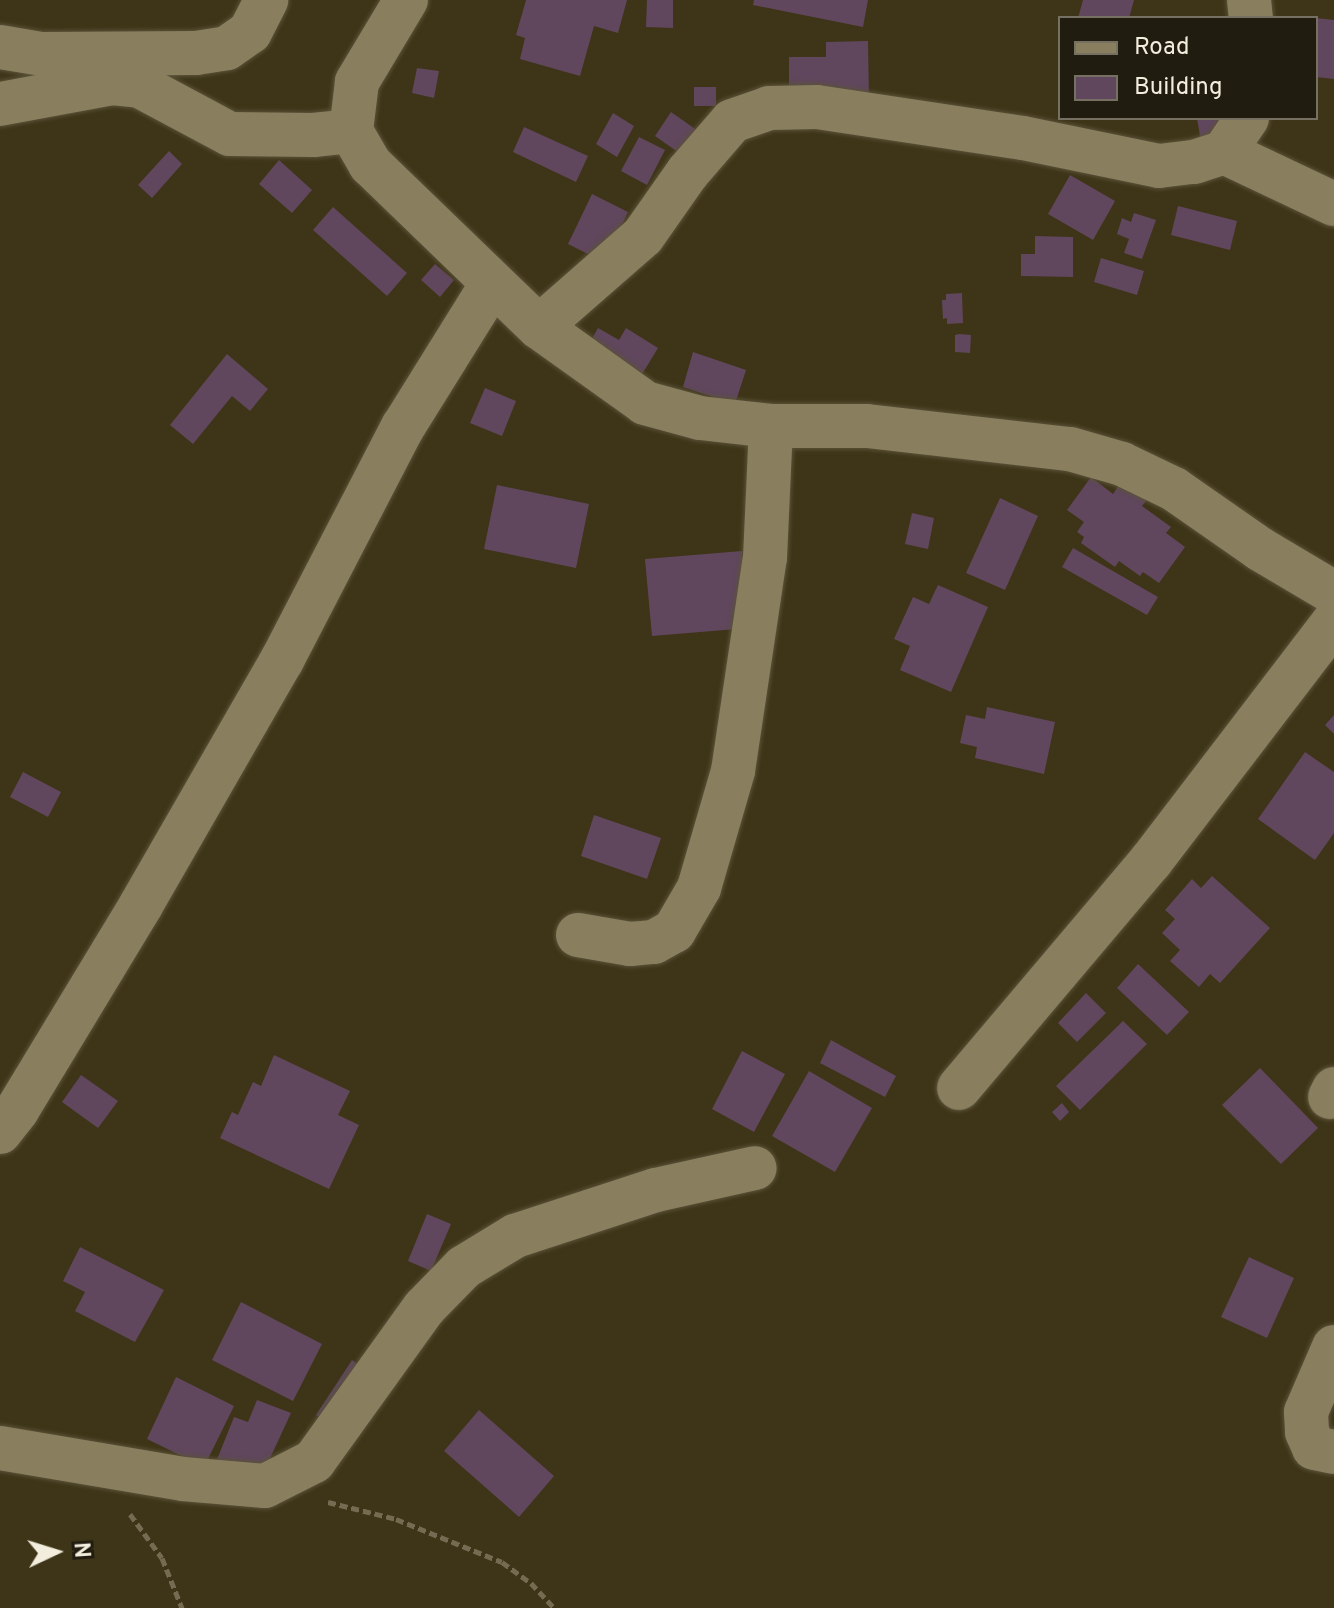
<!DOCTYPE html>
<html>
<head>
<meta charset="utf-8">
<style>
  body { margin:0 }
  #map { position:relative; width:1334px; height:1608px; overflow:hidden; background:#3e3417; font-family:Overpass,sans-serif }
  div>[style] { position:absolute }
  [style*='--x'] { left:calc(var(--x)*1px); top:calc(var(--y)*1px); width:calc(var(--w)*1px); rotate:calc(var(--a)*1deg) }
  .building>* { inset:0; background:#60475d }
  .path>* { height:5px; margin-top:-2.5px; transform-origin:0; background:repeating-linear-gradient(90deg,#746c52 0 8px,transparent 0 12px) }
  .roads { filter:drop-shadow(0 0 2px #5a5239) drop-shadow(0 0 2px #5a5239) }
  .minor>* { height:44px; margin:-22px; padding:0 22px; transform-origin:22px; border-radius:22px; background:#897f5f }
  span { translate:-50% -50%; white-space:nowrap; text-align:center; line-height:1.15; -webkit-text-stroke:6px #211c10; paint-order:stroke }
  .legend { position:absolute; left:1058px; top:16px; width:260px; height:104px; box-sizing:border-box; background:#211c10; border:2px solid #757062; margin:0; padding:10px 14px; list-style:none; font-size:24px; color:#f2eddc }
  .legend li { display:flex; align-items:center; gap:16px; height:40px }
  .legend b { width:40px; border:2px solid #757062 }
  .north { position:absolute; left:16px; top:1512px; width:80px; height:80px; -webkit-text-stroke:6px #211c10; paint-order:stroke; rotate:86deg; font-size:22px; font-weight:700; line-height:32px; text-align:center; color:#f2eddc }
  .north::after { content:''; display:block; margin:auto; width:28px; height:36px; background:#f2eddc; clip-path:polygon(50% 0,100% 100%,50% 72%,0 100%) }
</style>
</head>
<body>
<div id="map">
  <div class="building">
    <div style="clip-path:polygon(526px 0,627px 0,618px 33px,594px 26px,580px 76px,520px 59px,525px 38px,516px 35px)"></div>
    <div style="clip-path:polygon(647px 0,673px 0,673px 28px,646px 27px)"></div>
    <div style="clip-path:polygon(754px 0,868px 0,863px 27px,753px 5px)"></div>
    <div style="clip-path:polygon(1083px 0,1134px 0,1129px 18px,1078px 18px)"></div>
    <div style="clip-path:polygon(1316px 18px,1334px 20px,1334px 79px,1316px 77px)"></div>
    <div style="clip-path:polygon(868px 41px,869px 101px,789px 102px,789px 57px,826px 57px,826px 42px)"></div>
    <div style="clip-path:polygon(417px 68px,439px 71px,434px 98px,412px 93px)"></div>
    <div style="clip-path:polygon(694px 87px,716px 87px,716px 106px,694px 106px)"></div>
    <div style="clip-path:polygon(671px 112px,708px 138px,692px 162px,655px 136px)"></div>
    <div style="clip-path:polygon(613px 113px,634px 126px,617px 157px,596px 144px)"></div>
    <div style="clip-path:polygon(1197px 118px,1221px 118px,1225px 138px,1201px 142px)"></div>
    <div style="clip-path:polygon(524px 127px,588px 156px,576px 182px,513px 152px)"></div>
    <div style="clip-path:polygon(639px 137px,665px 150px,647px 185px,621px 171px)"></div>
    <div style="clip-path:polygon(169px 151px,182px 164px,152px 198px,138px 185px)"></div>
    <div style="clip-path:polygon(279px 160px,312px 190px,292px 213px,259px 184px)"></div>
    <div style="clip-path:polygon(1070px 175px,1115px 201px,1093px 240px,1048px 214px)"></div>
    <div style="clip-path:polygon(592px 194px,628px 212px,604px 262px,568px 244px)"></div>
    <div style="clip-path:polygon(1178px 206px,1237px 221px,1230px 250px,1171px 235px)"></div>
    <div style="clip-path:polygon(333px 207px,407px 273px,387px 296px,313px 230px)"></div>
    <div style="clip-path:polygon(1134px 213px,1156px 220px,1142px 259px,1124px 253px,1129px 239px,1117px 234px,1122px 218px,1131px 222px)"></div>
    <div style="clip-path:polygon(1035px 236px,1073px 237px,1073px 277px,1021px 276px,1021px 254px,1035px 254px)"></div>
    <div style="clip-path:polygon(1101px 258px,1144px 271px,1137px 295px,1094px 282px)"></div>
    <div style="clip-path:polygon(435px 264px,454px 280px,440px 297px,421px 280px)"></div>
    <div style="clip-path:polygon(962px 293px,963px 323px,947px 324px,947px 318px,943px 319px,942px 300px,946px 300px,946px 294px)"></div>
    <div style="clip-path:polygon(598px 328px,619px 340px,626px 328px,658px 348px,636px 384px,584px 353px)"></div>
    <div style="clip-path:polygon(959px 334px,971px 335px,970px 353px,955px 352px,955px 335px)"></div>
    <div style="clip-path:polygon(693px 352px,746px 370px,735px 404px,683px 387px)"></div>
    <div style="clip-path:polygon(227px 354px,268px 389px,250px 411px,232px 396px,193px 444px,170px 425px)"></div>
    <div style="clip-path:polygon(485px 388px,516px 401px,502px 436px,470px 423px)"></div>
    <div style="clip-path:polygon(1125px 476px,1151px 495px,1142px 506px,1171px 527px,1166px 533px,1185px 547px,1159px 583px,1143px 572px,1140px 576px,1119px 561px,1115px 567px,1081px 543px,1084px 537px,1077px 532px,1084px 522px,1067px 510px,1091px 477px,1113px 494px)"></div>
    <div style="clip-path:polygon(497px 485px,589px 504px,576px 568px,484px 549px)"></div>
    <div style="clip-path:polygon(1000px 498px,1038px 516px,1005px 590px,966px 573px)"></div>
    <div style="clip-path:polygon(912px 513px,934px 518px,928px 549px,905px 544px)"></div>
    <div style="clip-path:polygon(1073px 548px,1158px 597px,1147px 615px,1062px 567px)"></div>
    <div style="clip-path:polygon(742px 551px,749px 628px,652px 636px,645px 559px)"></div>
    <div style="clip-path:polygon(938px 585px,988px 607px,951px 692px,900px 670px,910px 646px,894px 639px,913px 597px,929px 604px)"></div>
    <div style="clip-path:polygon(987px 707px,1055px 722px,1044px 774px,975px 758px,977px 747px,960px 743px,966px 715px,985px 719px)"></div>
    <div style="clip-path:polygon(1334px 715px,1334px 734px,1325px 725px)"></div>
    <div style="clip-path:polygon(1305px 752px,1334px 772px,1334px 833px,1315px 860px,1258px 819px)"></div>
    <div style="clip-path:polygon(23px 772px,61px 792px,48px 817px,10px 797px)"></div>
    <div style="clip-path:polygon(594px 815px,661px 838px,647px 879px,581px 856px)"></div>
    <div style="clip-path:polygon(1212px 876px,1270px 928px,1220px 983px,1210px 974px,1199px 987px,1170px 961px,1180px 950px,1162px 933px,1175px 919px,1165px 910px,1192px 879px,1201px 888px)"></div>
    <div style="clip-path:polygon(1138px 964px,1189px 1012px,1167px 1035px,1117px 988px)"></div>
    <div style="clip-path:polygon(1086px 993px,1106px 1013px,1077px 1042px,1058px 1023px)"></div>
    <div style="clip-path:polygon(1123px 1021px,1147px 1044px,1080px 1110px,1056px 1086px)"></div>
    <div style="clip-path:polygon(831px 1040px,896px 1076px,885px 1097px,820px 1063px)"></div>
    <div style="clip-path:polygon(742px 1051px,785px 1074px,754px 1132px,712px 1109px)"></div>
    <div style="clip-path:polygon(274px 1055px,350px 1091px,338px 1115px,359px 1125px,329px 1189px,220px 1138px,232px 1112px,238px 1115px,253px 1082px,261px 1086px)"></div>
    <div style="clip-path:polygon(1260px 1068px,1318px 1128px,1281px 1164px,1222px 1105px)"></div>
    <div style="clip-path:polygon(809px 1071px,872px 1108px,835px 1172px,772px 1136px)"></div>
    <div style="clip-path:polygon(81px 1075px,118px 1101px,98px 1128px,62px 1102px)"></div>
    <div style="clip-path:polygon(1062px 1103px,1069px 1112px,1060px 1121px,1052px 1112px)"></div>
    <div style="clip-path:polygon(427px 1214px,451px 1224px,431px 1271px,408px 1261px)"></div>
    <div style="clip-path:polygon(80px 1247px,164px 1290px,135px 1342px,75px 1311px,85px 1292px,63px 1281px)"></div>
    <div style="clip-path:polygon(1249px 1257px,1294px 1278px,1267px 1338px,1221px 1317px)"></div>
    <div style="clip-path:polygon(241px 1302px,322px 1344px,293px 1401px,212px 1360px)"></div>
    <div style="clip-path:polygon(352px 1360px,366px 1370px,330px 1424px,316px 1415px)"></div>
    <div style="clip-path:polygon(176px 1377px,234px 1406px,204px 1467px,147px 1439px)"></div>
    <div style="clip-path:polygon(257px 1400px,291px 1413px,260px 1480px,216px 1462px,234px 1417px,248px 1422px)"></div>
    <div style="clip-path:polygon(479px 1410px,554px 1476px,519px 1517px,444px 1451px)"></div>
  </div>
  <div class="path">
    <div style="--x:328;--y:1502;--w:70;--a:14"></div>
    <div style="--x:396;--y:1519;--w:114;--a:22.1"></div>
    <div style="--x:502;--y:1562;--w:36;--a:36"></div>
    <div style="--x:531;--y:1583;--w:34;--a:47"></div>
    <div style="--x:130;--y:1514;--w:54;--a:54"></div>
    <div style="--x:162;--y:1558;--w:54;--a:68.2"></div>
  </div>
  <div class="roads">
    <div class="minor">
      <div style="--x:406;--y:0;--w:96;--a:120.9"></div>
      <div style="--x:357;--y:82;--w:49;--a:97"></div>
      <div style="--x:351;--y:131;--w:39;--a:60"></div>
      <div style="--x:371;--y:165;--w:233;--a:44"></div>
      <div style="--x:539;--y:327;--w:130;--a:35.6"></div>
      <div style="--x:645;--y:403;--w:57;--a:15.3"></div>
      <div style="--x:700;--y:418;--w:71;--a:6.4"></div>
      <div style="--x:771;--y:426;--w:96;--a:0"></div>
      <div style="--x:867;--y:426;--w:204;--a:6.5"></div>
      <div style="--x:1070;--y:449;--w:54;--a:16.1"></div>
      <div style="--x:1122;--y:464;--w:58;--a:25.7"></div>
      <div style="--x:1174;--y:489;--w:105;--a:34.9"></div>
      <div style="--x:1260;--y:549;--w:86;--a:30.7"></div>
      <div style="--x:1249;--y:0;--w:18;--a:84"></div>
      <div style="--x:0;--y:47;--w:43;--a:9.5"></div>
      <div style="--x:42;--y:54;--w:154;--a:-0.4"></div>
      <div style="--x:196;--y:53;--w:31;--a:-9"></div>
      <div style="--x:227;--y:48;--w:28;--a:-35"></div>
      <div style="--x:250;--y:32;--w:36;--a:-63"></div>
      <div style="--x:0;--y:104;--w:114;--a:-10.6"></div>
      <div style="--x:112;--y:83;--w:28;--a:6"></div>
      <div style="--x:140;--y:86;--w:102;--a:28.1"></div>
      <div style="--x:230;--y:134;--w:83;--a:0.7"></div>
      <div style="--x:313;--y:135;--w:38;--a:-6"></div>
      <div style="--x:1224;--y:152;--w:122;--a:25.3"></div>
      <div style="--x:539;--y:327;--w:138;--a:-41.2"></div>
      <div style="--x:643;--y:236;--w:78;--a:-54.9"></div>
      <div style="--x:688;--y:172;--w:67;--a:-49.2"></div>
      <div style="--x:732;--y:121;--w:39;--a:-19"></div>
      <div style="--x:769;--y:108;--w:48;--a:-1.2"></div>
      <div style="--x:817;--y:107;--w:208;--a:8.6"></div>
      <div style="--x:1023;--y:138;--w:139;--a:11.6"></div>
      <div style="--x:1159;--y:166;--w:35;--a:-7"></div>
      <div style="--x:1194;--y:162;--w:32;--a:-18"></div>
      <div style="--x:1224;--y:152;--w:41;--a:-55.9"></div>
      <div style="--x:578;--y:935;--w:53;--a:9.8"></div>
      <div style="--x:630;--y:944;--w:24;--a:-5"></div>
      <div style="--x:654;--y:942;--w:23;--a:-29"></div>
      <div style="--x:674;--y:931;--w:50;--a:-59.8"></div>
      <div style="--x:699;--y:888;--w:122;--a:-73.8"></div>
      <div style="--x:733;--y:771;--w:215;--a:-81.5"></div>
      <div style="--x:765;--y:558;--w:132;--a:-87.4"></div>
      <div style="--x:959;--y:1088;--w:297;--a:-49.8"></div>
      <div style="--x:1151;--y:861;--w:301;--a:-52.6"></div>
      <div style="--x:1330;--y:1097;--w:9;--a:-63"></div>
      <div style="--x:0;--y:1132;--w:28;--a:-52"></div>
      <div style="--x:17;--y:1110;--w:240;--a:-58.8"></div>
      <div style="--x:141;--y:905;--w:283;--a:-60.1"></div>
      <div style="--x:282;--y:660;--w:263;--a:-62.6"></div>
      <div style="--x:403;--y:427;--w:168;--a:-58.1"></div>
      <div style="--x:1334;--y:1347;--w:71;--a:113.3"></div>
      <div style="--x:1306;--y:1412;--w:20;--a:87"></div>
      <div style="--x:1307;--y:1432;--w:17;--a:66"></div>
      <div style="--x:1314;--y:1448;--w:20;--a:11"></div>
      <div style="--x:0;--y:1448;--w:186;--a:9.6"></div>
      <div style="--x:183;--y:1479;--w:82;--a:4.9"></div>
      <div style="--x:265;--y:1486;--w:55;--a:-27"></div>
      <div style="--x:314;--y:1461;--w:188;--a:-54.3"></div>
      <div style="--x:424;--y:1308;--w:57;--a:-45.7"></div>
      <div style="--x:464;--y:1267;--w:60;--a:-31.3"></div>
      <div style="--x:515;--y:1236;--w:148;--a:-18.1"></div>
      <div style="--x:656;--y:1190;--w:101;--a:-12.5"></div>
    </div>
  </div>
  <ul class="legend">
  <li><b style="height:10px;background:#897f5f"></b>Road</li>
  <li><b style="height:22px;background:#60475d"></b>Building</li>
  </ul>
  <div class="north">N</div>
</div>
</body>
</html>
